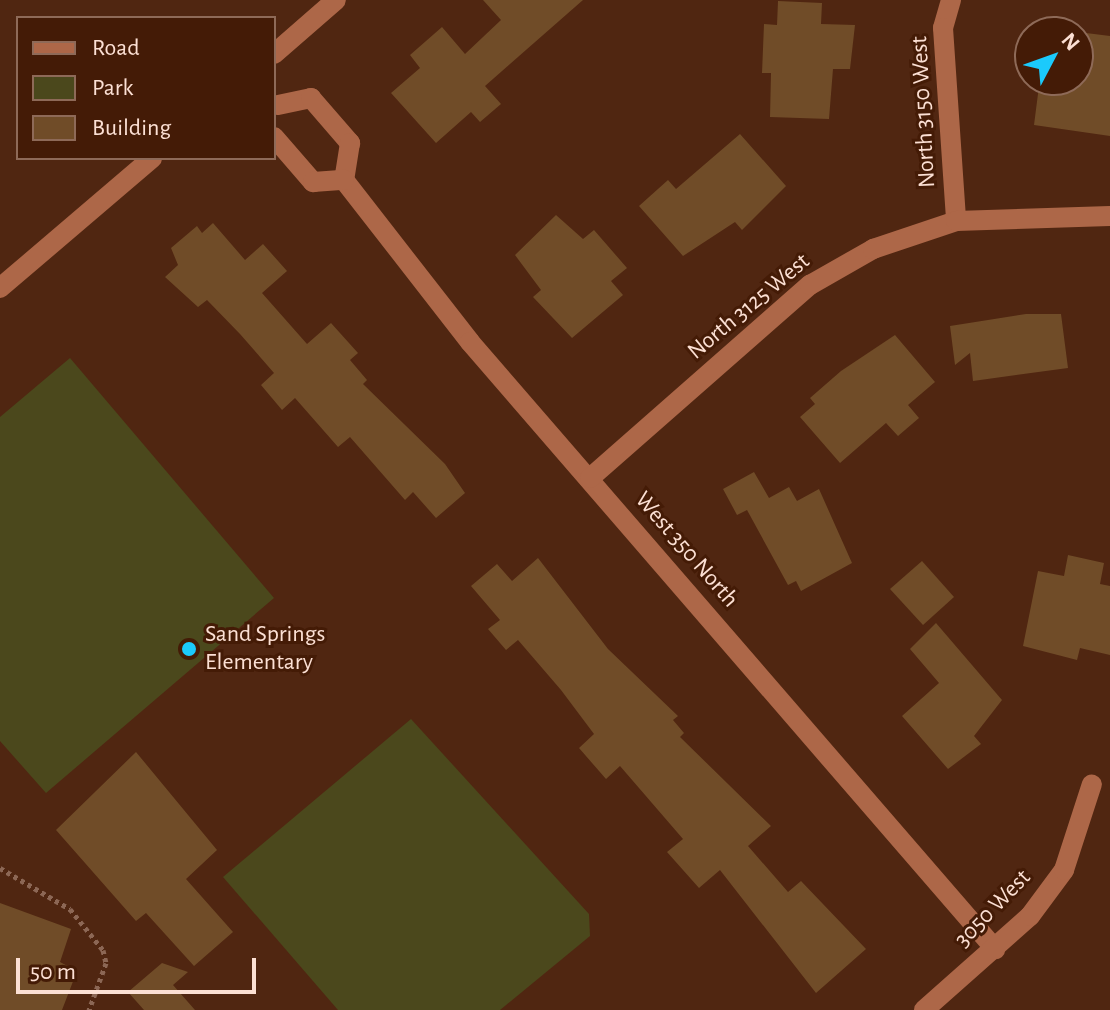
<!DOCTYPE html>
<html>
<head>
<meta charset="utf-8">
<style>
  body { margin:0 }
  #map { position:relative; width:1110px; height:1010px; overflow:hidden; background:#502611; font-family:"Alegreya Sans",sans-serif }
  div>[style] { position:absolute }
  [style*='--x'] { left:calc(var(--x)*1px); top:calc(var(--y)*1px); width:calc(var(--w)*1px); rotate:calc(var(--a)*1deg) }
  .green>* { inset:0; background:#4b481c }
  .building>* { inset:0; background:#704c28 }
  .path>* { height:5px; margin-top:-2.5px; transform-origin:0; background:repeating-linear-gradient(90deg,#8c6755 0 4px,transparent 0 8px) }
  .minor>* { height:20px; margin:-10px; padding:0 10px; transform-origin:10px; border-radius:10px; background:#ad6748 }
  .dots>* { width:22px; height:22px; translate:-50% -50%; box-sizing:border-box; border:4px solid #441b06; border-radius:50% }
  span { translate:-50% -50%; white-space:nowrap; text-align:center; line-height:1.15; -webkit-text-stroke:6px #441b06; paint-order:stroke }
  .street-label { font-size:24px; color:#fce0d4 }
  .poi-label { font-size:24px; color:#fce0d4 }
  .left { translate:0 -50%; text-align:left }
  .legend { position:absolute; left:16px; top:16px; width:260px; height:144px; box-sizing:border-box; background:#441b06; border:2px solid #8e6a58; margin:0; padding:10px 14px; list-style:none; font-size:24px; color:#fce0d4 }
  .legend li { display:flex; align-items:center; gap:16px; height:40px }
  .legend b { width:40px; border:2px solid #8e6a58 }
  .north { position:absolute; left:1014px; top:16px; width:80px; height:80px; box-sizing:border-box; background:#441b06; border:2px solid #8e6a58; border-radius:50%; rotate:49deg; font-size:22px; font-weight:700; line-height:32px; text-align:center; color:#fce0d4 }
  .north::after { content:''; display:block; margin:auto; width:28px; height:36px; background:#1bcafc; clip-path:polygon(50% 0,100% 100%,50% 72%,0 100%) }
  .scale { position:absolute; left:16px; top:958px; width:240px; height:36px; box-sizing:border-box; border:4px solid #fce0d4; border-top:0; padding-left:10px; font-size:24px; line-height:28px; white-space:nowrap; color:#fce0d4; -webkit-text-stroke:6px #441b06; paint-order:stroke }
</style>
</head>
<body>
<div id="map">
  <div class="green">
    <div style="clip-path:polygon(70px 358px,274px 598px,46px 793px,0 741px,0 417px)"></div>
    <div style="clip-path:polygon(411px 719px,589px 914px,590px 936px,500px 1010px,338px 1010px,223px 877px)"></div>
  </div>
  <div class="building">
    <div style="clip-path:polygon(483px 0,583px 0,485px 86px,501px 104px,480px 122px,471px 112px,436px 143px,391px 93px,420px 68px,410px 55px,442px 27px,465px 54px,501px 20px)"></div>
    <div style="clip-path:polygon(778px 1px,822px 3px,821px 24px,855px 25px,850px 69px,833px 69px,829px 119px,770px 117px,771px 73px,762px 73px,764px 24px,777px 25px)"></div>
    <div style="clip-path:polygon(1078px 32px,1110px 36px,1110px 136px,1034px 125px,1039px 86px,1078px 80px)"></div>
    <div style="clip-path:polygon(740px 134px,786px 186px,742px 230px,735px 222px,683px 256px,639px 206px,668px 180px,676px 189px)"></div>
    <div style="clip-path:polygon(556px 215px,583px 239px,594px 230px,627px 268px,611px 281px,623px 295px,572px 338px,533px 297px,541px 290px,515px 255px)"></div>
    <div style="clip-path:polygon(213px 223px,245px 260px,263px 244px,287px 271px,262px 293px,307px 344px,331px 323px,358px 353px,350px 360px,367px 380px,363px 384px,445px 464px,465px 493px,436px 518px,413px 492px,405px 500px,350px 437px,338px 447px,295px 398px,282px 410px,261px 385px,274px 373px,240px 334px,207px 300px,198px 307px,165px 277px,178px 265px,171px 248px,197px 226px,202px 233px)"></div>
    <div style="clip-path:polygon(1026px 314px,1061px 314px,1068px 368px,973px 381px,970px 353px,955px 365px,950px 326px)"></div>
    <div style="clip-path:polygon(895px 335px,935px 382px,908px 405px,919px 418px,898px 436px,886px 423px,840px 463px,800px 417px,815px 404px,810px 398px,841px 371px)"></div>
    <div style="clip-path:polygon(754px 472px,769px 498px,789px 487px,797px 501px,819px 489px,852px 563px,801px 591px,796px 581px,788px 585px,747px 510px,737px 515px,723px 489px)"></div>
    <div style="clip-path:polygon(1068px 555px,1104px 563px,1100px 584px,1110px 586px,1110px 655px,1080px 648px,1077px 660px,1023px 646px,1038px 571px,1064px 576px)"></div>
    <div style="clip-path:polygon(538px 558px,608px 649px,678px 716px,673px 720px,684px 733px,680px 737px,771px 826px,748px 846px,788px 892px,801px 881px,866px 949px,816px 993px,720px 870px,699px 888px,667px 852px,683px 839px,620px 766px,606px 779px,579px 748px,594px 734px,561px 690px,518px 640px,506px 650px,488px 629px,500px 620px,471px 586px,497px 564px,512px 581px)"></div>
    <div style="clip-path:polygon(922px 561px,954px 597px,923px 625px,890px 589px)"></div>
    <div style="clip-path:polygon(936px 623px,1002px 700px,974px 736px,981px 744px,948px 769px,902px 716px,939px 683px,910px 649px)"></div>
    <div style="clip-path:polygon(136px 752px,217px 850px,186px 879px,233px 932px,194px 966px,146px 913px,136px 921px,56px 830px)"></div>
    <div style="clip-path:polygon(0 903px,71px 929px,60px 962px,77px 971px,62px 1010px,0 1010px)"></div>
    <div style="clip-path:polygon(162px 963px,188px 972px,173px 985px,195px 1010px,144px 1010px,128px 992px)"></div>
  </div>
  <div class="path">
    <div style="--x:0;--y:868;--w:81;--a:30.4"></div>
    <div style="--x:70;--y:909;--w:53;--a:51.2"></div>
    <div style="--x:103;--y:950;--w:13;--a:77"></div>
    <div style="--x:106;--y:963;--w:50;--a:109.9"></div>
  </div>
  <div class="minor">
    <div style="--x:951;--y:0;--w:29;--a:106"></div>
    <div style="--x:943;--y:28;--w:193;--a:86.1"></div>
    <div style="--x:274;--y:54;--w:82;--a:-41.1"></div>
    <div style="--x:278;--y:105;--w:34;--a:-12"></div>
    <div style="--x:311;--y:98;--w:60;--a:49.1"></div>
    <div style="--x:350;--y:143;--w:37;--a:99"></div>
    <div style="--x:344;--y:180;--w:205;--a:52.1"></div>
    <div style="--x:470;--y:342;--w:803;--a:49.14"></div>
    <div style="--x:274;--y:137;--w:60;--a:49.1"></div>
    <div style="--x:313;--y:182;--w:31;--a:-4"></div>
    <div style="--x:0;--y:288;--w:200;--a:-40.5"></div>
    <div style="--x:590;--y:478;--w:293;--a:-41.3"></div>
    <div style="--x:810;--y:285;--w:73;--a:-29.7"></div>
    <div style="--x:873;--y:249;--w:88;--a:-18.6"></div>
    <div style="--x:956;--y:221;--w:154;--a:-1.9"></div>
    <div style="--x:924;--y:1010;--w:142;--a:-41.6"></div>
    <div style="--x:1030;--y:916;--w:57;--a:-53.5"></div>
    <div style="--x:1064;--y:870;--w:90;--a:-72"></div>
  </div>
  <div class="dots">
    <div style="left:189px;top:649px;background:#1bcafc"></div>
  </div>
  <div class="street-label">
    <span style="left:924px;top:112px;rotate:-93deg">North 3150 West</span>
    <span style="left:749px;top:307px;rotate:-40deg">North 3125 West</span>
    <span style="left:686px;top:550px;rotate:49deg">West 350 North</span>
    <span style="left:993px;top:909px;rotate:-46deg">3050 West</span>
  </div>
  <div class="poi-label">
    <span class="left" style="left:205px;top:649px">Sand Springs<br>Elementary</span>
  </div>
  <ul class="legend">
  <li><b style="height:10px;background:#ad6748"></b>Road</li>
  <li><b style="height:22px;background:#4b481c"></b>Park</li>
  <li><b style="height:22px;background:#704c28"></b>Building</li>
  </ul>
  <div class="north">N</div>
  <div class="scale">50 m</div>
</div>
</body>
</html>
